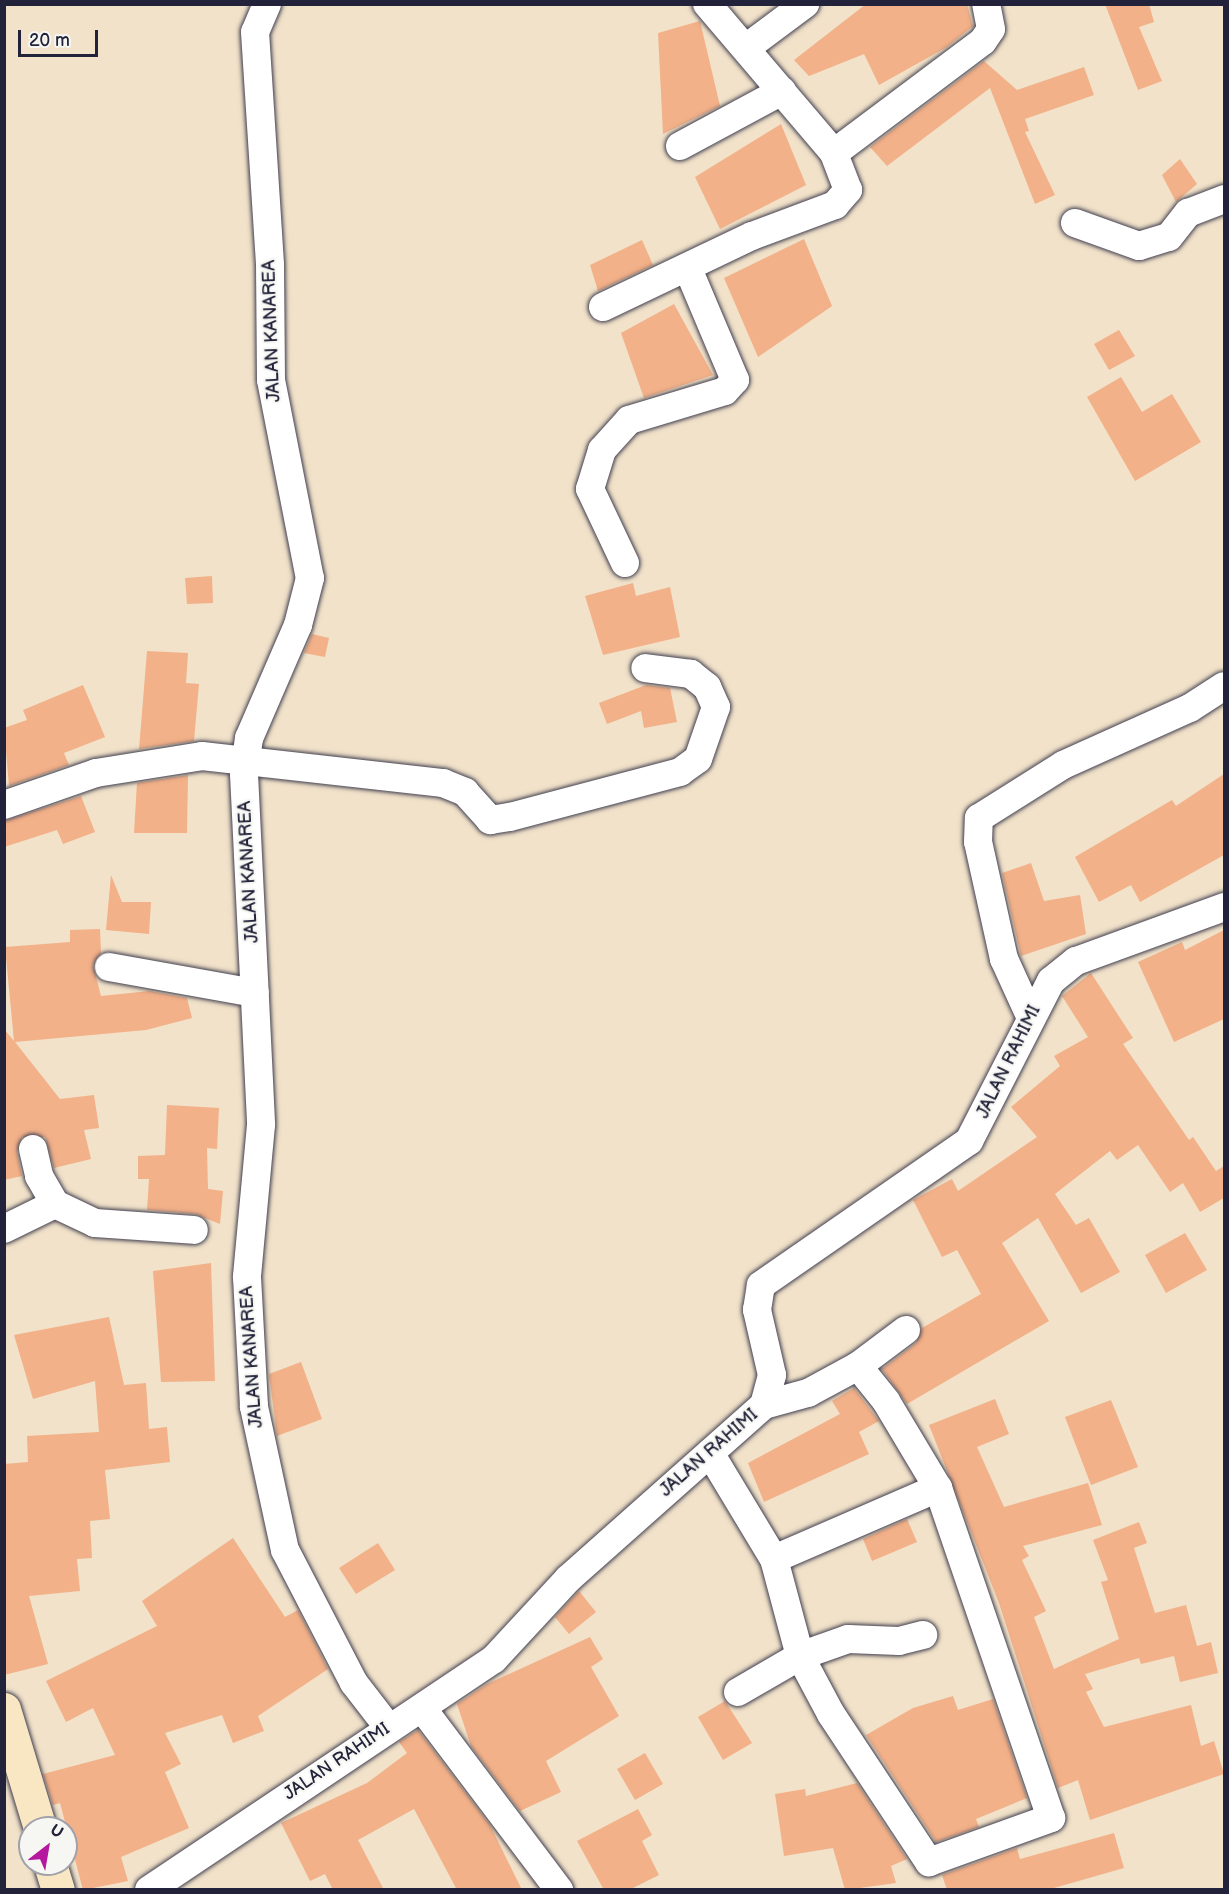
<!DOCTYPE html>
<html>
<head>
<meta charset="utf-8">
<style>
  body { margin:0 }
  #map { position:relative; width:1229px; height:1894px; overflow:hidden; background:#f1e2c9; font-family:"Balsamiq Sans",sans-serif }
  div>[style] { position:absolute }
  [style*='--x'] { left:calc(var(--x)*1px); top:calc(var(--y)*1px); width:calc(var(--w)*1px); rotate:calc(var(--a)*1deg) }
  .building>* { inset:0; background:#f2b189 }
  .roads { filter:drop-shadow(0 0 2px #413f50) drop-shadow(0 0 2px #413f50) }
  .street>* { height:28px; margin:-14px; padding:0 14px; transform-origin:14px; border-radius:14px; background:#fff }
  .secondary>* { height:33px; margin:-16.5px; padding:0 16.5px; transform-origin:16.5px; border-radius:16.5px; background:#f9e7c3 }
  span { translate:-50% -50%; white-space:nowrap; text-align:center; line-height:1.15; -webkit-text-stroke:4.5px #f6f6f2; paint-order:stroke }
  .street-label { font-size:18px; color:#22223b }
  .frame { position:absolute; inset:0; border:6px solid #22223b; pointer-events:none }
  .north { position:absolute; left:18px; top:1816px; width:60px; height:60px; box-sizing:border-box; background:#f6f6f2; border:2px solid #a1a1a9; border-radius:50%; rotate:31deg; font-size:16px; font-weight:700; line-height:24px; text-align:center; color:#22223b }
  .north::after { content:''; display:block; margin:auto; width:21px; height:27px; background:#b5179e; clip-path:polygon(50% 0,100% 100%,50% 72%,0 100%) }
  .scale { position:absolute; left:18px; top:30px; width:80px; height:27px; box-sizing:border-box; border:3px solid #22223b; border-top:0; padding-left:8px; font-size:18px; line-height:21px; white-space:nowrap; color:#22223b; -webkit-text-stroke:4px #f6f6f2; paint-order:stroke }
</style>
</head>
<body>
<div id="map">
  <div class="building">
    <div style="clip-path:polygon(866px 4px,967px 4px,973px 26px,947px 47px,879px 85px,864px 54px,809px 76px,794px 60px)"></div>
    <div style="clip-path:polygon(1105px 4px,1149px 4px,1154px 22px,1139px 27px,1162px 81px,1138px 90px)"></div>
    <div style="clip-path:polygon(700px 21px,720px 106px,663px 134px,658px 33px)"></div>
    <div style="clip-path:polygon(984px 61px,1017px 90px,1084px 67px,1094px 95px,1025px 119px,1029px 131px,1025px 132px,1055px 195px,1035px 204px,990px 88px,887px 166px,870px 147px)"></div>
    <div style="clip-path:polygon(781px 124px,806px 185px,720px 229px,695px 177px)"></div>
    <div style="clip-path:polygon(1180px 159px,1197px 184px,1176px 202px,1162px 175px)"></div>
    <div style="clip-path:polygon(804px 239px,832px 306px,758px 357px,724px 278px)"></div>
    <div style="clip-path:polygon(642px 240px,653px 265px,598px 291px,590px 265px)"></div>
    <div style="clip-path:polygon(674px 304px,713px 375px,644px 398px,621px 333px)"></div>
    <div style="clip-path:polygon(1119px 330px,1135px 356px,1109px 370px,1094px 344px)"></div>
    <div style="clip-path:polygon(1121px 377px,1142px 412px,1172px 394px,1201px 442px,1135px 481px,1087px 397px)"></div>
    <div style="clip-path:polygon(212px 576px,213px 603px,187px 604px,185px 578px)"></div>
    <div style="clip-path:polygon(633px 583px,636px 596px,670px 587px,680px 637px,603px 655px,585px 596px)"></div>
    <div style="clip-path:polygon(312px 634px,329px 638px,325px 657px,304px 653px)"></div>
    <div style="clip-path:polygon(147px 651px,188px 653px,186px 683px,199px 684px,194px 741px,139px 749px)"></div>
    <div style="clip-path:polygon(83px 685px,105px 737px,64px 753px,69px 765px,9px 786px,4px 728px,27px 720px,23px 710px)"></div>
    <div style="clip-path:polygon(646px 685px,670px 688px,677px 722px,644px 728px,641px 711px,607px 724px,599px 703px)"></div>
    <div style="clip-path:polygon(1224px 774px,1224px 855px,1140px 902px,1131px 885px,1099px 902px,1075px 857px,1172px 800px,1176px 806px)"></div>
    <div style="clip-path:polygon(188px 775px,187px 833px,134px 833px,137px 783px)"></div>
    <div style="clip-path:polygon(81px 796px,95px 832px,63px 844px,57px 830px,4px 847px,4px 821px)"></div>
    <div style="clip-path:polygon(1031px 863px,1044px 901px,1080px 895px,1086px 934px,1021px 956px,1002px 873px)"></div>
    <div style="clip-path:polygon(111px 875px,122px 902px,151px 902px,149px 934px,106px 930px)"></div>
    <div style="clip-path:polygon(100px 929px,101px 953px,93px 965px,101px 996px,149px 991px,187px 998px,192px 1018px,146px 1030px,15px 1042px,60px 1099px,94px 1095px,99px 1128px,84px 1130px,91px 1159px,54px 1168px,45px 1137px,22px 1137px,17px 1152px,22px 1176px,4px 1180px,4px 1029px,14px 1041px,5px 947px,70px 942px,70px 930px)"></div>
    <div style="clip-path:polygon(1224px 930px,1224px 1019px,1174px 1042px,1138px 962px,1182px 942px,1185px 950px)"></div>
    <div style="clip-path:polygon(1091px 973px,1133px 1038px,1123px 1044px,1189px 1140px,1193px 1137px,1216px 1171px,1224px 1166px,1224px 1198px,1200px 1212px,1183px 1183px,1170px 1192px,1138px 1145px,1117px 1160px,1110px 1151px,1055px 1194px,1076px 1225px,1089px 1218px,1120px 1272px,1081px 1293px,1038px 1218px,1002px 1243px,1049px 1321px,907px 1404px,882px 1369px,916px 1343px,922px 1328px,981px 1294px,957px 1250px,942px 1257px,913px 1200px,952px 1179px,958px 1191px,1037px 1137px,1011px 1107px,1060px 1066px,1054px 1056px,1088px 1037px,1062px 996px)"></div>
    <div style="clip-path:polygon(167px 1105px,219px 1108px,217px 1149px,207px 1148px,208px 1189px,223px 1191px,220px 1224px,195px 1214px,147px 1210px,149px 1179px,138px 1179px,138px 1156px,165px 1155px)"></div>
    <div style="clip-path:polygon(1185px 1233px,1207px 1270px,1166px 1293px,1145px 1255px)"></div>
    <div style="clip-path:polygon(211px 1263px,215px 1381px,161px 1382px,153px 1271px)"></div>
    <div style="clip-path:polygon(109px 1317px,124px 1385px,146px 1383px,149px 1429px,167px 1427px,170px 1462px,105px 1470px,110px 1519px,90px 1521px,92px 1558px,77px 1559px,80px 1591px,29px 1596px,48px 1664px,4px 1675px,4px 1464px,28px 1462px,27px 1436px,99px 1432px,95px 1381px,33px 1399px,14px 1335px)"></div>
    <div style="clip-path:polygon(301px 1362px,322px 1419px,277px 1436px,269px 1374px)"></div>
    <div style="clip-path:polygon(854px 1388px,879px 1421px,859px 1432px,869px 1454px,764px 1502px,748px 1463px,840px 1414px,832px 1401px)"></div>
    <div style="clip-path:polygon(995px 1399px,1009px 1434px,977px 1447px,1004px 1507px,1088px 1483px,1102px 1525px,1023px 1546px,1029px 1556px,1022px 1560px,1046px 1611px,1034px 1617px,1054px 1669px,1119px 1639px,1101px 1582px,1108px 1580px,1093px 1540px,1139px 1522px,1147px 1543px,1134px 1548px,1155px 1613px,1186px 1605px,1197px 1646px,1211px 1642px,1218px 1673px,1180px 1682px,1174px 1656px,1141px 1664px,1139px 1658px,1085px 1674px,1093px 1689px,1086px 1692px,1104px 1727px,1191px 1705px,1201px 1746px,1214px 1741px,1224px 1774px,1090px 1820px,1078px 1780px,1058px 1788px,999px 1603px,929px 1425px)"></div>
    <div style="clip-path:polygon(1111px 1400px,1138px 1467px,1091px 1485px,1065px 1417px)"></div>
    <div style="clip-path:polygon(907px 1519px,917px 1542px,872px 1561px,863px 1539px)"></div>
    <div style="clip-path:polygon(233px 1538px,285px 1617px,298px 1610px,328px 1669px,258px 1716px,264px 1731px,233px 1743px,222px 1715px,165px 1733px,181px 1764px,165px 1772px,189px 1828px,121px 1857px,128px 1881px,83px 1890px,60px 1803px,53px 1805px,43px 1774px,115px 1755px,93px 1708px,66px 1722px,46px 1681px,157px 1626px,142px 1601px)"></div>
    <div style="clip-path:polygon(378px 1543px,395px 1570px,356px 1594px,339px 1568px)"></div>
    <div style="clip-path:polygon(579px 1591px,596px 1612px,569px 1634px,555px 1617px)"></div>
    <div style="clip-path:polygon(590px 1637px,603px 1659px,591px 1667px,619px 1716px,546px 1761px,561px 1792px,520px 1811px,471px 1746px,457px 1704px,487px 1684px)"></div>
    <div style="clip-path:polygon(953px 1696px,958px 1710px,993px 1699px,1027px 1798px,976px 1819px,979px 1827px,936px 1842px,866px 1735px,913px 1708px)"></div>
    <div style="clip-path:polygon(725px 1701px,752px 1743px,723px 1760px,698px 1717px)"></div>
    <div style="clip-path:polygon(418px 1730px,490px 1825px,522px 1890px,457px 1890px,414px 1809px,358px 1840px,384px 1890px,333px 1890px,325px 1874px,310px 1881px,281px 1823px,367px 1783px,407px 1753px,399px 1742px)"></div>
    <div style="clip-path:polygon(645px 1753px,663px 1784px,635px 1800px,617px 1769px)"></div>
    <div style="clip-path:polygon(857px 1783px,907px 1859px,891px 1866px,896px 1883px,845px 1890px,833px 1848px,784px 1856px,775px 1794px,805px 1789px,806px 1796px)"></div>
    <div style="clip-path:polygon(638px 1809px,652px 1835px,642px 1841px,659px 1875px,629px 1890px,604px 1890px,577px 1841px)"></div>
    <div style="clip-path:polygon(1114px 1833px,1124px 1868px,1047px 1890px,947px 1890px,942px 1875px,1017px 1848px,1020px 1859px)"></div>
  </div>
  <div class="roads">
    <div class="street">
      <div style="--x:267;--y:4;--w:30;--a:113"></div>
      <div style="--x:255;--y:32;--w:233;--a:86.3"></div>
      <div style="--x:270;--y:265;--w:115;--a:89.5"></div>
      <div style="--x:271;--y:380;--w:202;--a:78.9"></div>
      <div style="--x:310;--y:578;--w:49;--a:104.3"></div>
      <div style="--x:298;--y:625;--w:123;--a:113.4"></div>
      <div style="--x:249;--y:738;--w:36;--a:98"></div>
      <div style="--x:244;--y:774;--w:351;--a:87.2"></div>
      <div style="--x:261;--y:1125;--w:153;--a:95.3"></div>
      <div style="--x:247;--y:1277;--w:130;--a:86.9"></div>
      <div style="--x:254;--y:1407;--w:146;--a:77.8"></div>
      <div style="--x:285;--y:1550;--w:150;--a:62.6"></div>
      <div style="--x:354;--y:1683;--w:56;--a:52.3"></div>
      <div style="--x:746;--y:48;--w:74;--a:-36.7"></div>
      <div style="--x:680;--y:146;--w:116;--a:-28.3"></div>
      <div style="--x:834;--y:153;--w:186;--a:-36.9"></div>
      <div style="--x:983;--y:41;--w:14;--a:-56"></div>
      <div style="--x:991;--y:29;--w:25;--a:-101"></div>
      <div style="--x:1075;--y:223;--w:68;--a:19.8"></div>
      <div style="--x:1139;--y:246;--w:31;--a:-17"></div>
      <div style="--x:1169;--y:237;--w:31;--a:-52"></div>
      <div style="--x:1188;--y:213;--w:39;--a:-21"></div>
      <div style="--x:603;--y:307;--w:165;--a:-25.5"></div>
      <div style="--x:752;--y:236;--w:89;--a:-20.5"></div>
      <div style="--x:835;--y:205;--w:20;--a:-49"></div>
      <div style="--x:848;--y:190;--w:40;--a:-111"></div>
      <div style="--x:834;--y:153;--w:196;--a:-130.4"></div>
      <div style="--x:625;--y:563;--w:82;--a:-115.3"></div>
      <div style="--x:590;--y:489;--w:41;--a:-72.9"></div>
      <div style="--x:602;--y:450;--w:40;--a:-48"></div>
      <div style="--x:629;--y:420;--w:100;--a:-16.8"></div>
      <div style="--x:725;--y:391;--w:15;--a:-48"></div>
      <div style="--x:735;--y:380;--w:118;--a:-112.9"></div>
      <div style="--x:4;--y:805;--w:97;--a:-19.2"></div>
      <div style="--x:96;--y:773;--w:107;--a:-9.1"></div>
      <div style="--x:202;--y:756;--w:243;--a:6.4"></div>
      <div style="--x:443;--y:783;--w:24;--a:22"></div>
      <div style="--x:465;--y:792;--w:38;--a:48"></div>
      <div style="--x:490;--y:820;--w:20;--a:-9"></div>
      <div style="--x:510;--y:817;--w:176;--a:-14.8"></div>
      <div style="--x:680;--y:772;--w:22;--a:-36"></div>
      <div style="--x:698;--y:759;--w:55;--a:-70.9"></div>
      <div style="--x:716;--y:707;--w:22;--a:-114"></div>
      <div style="--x:707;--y:687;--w:21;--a:-141"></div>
      <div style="--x:691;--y:674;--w:46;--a:-172.6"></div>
      <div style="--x:109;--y:967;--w:148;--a:10.1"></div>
      <div style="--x:1030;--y:1016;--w:63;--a:-114.5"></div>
      <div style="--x:1004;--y:959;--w:120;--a:-102.5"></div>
      <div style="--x:978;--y:842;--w:24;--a:-88"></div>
      <div style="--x:979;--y:818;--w:99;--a:-32.2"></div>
      <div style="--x:1063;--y:765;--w:139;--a:-24.2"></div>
      <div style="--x:1190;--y:708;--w:40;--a:-32.9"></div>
      <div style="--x:33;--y:1149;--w:28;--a:77"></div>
      <div style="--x:39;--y:1176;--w:32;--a:60"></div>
      <div style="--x:4;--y:1229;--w:57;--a:-26.1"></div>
      <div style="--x:55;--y:1204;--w:44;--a:25.4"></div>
      <div style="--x:95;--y:1223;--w:99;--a:4"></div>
      <div style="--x:764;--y:1405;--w:46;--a:-15.3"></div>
      <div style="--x:808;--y:1393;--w:57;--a:-28.4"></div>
      <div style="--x:858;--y:1366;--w:60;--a:-36.9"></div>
      <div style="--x:710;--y:1453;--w:124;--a:58.9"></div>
      <div style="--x:774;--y:1559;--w:100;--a:75"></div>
      <div style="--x:800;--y:1656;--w:66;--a:61.9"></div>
      <div style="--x:831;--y:1714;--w:178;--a:56.5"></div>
      <div style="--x:929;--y:1862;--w:130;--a:-19.8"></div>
      <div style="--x:1051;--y:1818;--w:349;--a:-108.9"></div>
      <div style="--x:774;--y:1559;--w:179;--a:-23.4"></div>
      <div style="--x:938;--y:1488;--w:101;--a:-120.9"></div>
      <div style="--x:886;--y:1401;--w:45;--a:-128.7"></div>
      <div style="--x:738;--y:1692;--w:72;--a:-30.1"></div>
      <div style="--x:800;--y:1656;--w:51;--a:-19.5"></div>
      <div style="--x:848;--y:1639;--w:51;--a:2.2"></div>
      <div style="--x:899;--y:1641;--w:25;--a:-14"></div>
      <div style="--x:422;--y:1708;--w:228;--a:53"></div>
      <div style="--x:149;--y:1890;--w:415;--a:-33.8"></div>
      <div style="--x:494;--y:1659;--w:109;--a:-47.2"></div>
      <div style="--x:568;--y:1579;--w:262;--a:-41.6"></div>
      <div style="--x:764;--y:1405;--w:31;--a:-75"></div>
      <div style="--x:772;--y:1375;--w:67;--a:-103"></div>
      <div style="--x:757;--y:1310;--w:25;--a:-81"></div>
      <div style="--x:761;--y:1285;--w:253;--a:-34.7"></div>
      <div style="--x:969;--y:1141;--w:180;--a:-62.9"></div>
      <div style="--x:1051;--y:981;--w:32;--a:-39"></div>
      <div style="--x:1076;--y:961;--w:158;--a:-20"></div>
    </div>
    <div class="secondary">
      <div style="--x:4;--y:1709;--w:124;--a:73.2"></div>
      <div style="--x:50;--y:1864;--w:27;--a:73"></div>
    </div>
  </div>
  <div class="street-label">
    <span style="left:272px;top:331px;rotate:-92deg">JALAN KANAREA</span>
    <span style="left:249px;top:872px;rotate:-93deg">JALAN KANAREA</span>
    <span style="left:1009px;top:1062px;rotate:-64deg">JALAN RAHIMI</span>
    <span style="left:252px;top:1357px;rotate:-94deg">JALAN KANAREA</span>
    <span style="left:709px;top:1453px;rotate:-41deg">JALAN RAHIMI</span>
    <span style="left:337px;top:1762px;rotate:-34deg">JALAN RAHIMI</span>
  </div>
  <div class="frame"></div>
  <div class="north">U</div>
  <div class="scale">20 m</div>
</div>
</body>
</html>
